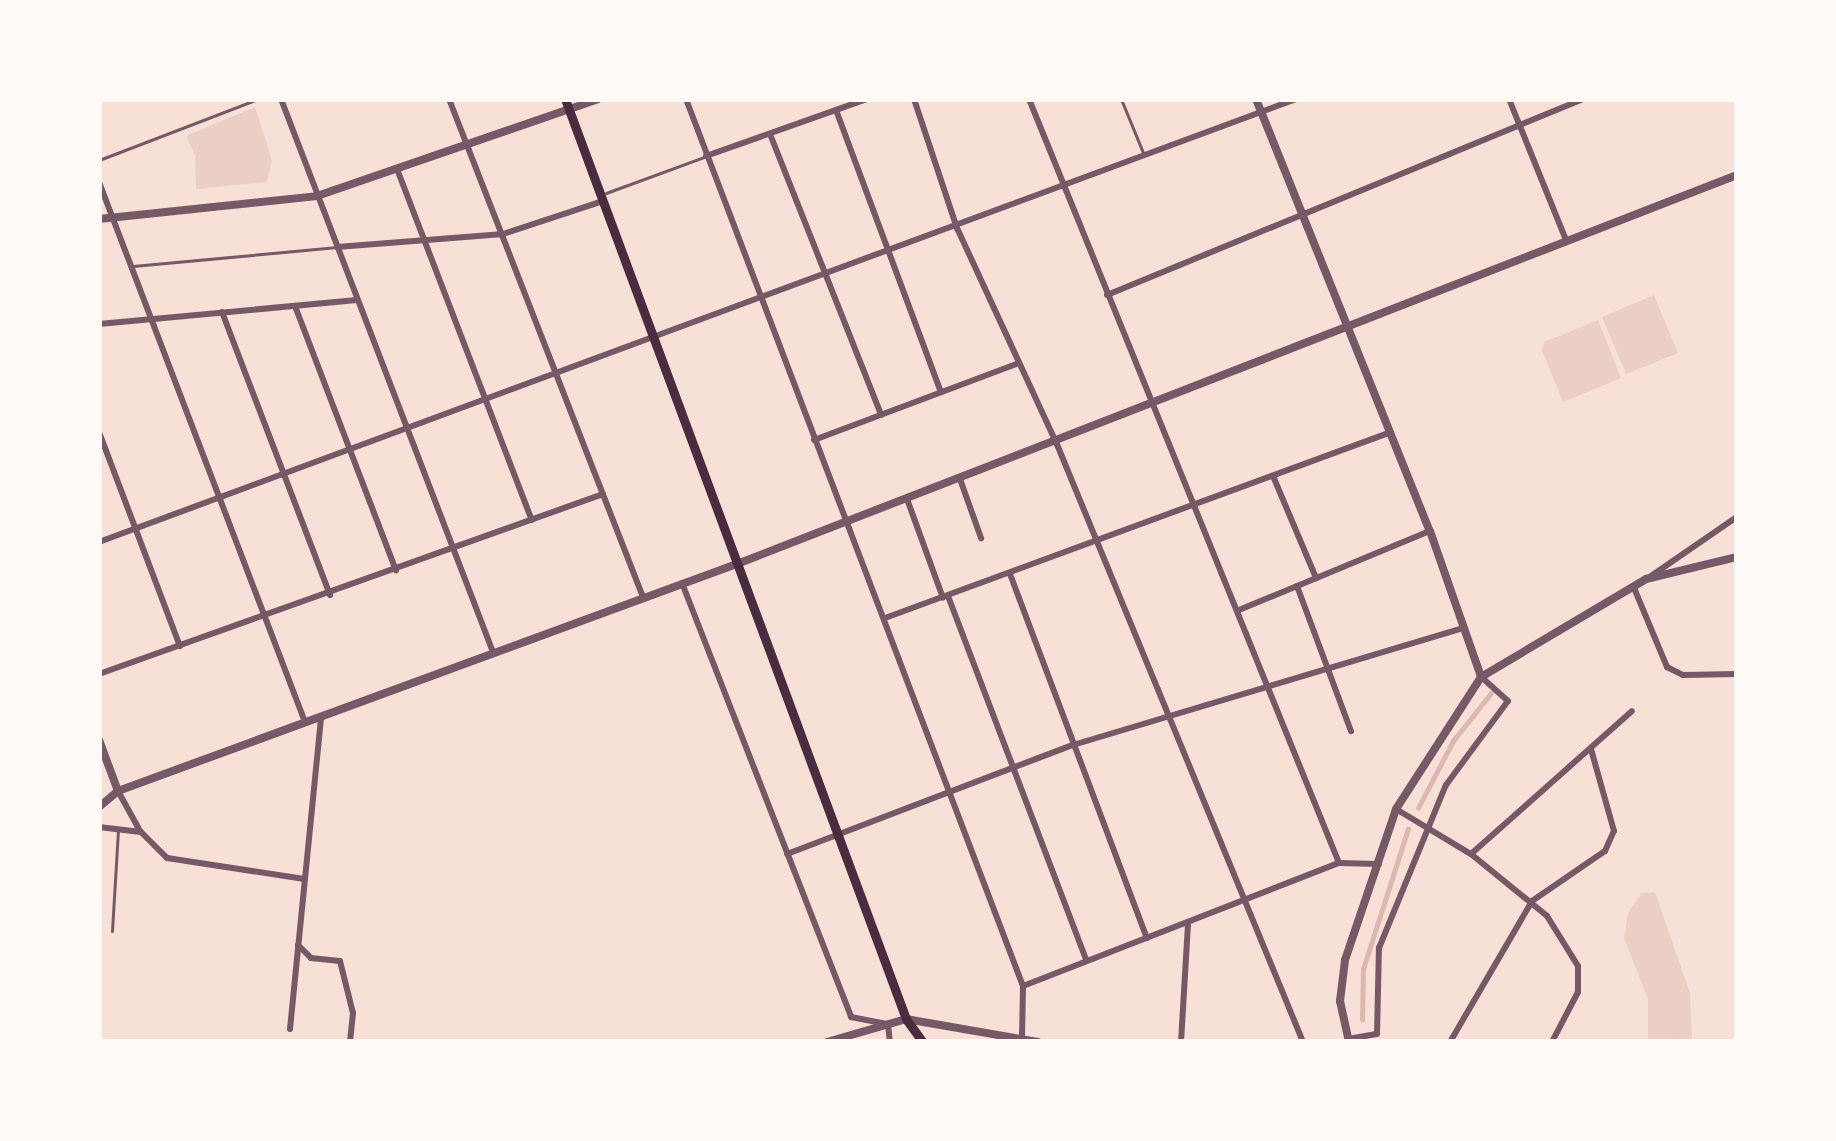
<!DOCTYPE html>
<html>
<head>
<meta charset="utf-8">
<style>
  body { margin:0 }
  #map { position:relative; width:1836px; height:1141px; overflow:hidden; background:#f7e1d7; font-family:Montserrat,sans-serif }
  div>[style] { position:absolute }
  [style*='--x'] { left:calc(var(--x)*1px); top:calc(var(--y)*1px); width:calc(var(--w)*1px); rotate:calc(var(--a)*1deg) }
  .green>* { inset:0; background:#ebcfc5 }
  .stream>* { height:4.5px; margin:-2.25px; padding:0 2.25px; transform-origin:2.25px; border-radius:2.25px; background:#dcb8b0 }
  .service>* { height:3px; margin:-1.5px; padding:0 1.5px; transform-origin:1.5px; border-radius:1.5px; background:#755966 }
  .minor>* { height:6px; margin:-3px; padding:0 3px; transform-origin:3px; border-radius:3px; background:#755966 }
  .tertiary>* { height:8px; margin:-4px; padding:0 4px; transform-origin:4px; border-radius:4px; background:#755966 }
  .secondary>* { height:9px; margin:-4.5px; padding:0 4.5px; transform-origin:4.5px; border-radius:4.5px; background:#4a2c40 }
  span { translate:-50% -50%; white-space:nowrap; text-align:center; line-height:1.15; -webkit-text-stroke:12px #fffaf5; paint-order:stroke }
  .frame { position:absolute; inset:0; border:102px solid #fffaf5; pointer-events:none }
</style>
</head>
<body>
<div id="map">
  <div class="green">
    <div style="clip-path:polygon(255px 107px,272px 160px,267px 182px,196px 189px,195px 155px,186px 136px)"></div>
    <div style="clip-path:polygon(1654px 295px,1678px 353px,1626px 374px,1602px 317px)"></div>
    <div style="clip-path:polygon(1598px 320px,1621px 378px,1563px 402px,1542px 350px,1544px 342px)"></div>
    <div style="clip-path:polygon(1655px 892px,1690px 993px,1692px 1042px,1648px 1042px,1648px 999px,1624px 938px,1628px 913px,1641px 893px)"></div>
  </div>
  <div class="stream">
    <div style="--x:1418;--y:808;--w:76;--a:-62.4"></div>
    <div style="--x:1453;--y:741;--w:61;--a:-51.6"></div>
    <div style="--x:1362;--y:1020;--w:51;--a:-88.9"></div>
    <div style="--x:1363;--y:969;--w:147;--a:-72.2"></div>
  </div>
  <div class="service">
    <div style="--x:1121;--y:99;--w:61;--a:67.7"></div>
    <div style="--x:99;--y:160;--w:170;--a:-21"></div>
    <div style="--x:606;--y:193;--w:104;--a:-20.2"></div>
    <div style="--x:133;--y:266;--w:205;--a:-5.3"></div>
    <div style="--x:112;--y:931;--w:100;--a:-86.6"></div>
  </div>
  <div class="minor">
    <div style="--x:281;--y:99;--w:592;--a:69.03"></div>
    <div style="--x:449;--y:99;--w:534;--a:68.72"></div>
    <div style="--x:686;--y:99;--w:949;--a:69.2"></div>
    <div style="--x:1023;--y:986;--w:52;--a:91.1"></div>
    <div style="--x:914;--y:99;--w:136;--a:71.6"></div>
    <div style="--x:957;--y:228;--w:236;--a:65.2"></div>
    <div style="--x:1056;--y:442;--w:649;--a:67.62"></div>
    <div style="--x:1029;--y:99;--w:824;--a:67.91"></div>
    <div style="--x:1339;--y:863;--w:40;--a:1.4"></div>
    <div style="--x:1509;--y:99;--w:152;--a:68"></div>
    <div style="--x:836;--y:110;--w:301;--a:69.6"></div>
    <div style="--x:770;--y:134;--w:302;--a:68.4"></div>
    <div style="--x:706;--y:156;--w:171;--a:-19.5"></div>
    <div style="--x:397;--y:169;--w:376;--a:69"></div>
    <div style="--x:99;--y:182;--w:578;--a:69.12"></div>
    <div style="--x:337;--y:247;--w:167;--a:-4.5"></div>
    <div style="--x:503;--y:234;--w:105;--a:-18.3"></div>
    <div style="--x:1107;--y:295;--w:515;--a:-22.38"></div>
    <div style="--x:295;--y:306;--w:283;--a:69.1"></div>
    <div style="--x:222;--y:312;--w:303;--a:69.1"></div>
    <div style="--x:99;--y:324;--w:259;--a:-5.3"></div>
    <div style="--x:99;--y:432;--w:229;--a:69.3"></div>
    <div style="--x:814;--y:440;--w:219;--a:-20.6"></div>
    <div style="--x:1273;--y:476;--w:111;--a:67.1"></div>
    <div style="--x:960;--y:479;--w:63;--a:70.4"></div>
    <div style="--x:907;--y:499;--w:105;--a:70"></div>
    <div style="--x:99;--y:542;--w:1276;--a:-20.31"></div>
    <div style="--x:1010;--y:574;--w:389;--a:69.4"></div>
    <div style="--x:1651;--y:576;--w:104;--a:-34.5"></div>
    <div style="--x:682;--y:583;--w:466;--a:68.7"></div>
    <div style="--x:851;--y:1017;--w:38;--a:11"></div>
    <div style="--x:888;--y:1024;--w:18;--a:84"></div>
    <div style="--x:1297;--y:586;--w:155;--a:69.6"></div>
    <div style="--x:1634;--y:588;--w:86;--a:67.3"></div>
    <div style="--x:1667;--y:667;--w:18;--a:27"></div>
    <div style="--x:1683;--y:675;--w:54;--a:-1.1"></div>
    <div style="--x:948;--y:596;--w:388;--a:69.2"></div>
    <div style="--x:1239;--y:610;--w:207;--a:-22.5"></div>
    <div style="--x:885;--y:618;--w:539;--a:-20.18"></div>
    <div style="--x:99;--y:674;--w:535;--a:-19.65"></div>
    <div style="--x:118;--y:791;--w:46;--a:61.2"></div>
    <div style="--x:140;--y:831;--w:38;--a:45"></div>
    <div style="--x:167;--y:858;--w:139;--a:8.7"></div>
    <div style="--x:1396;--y:809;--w:87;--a:31"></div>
    <div style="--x:1471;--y:854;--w:98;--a:39.2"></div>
    <div style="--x:1547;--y:916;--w:59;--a:58.2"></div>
    <div style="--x:1578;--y:966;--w:26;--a:90"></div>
    <div style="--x:1578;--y:992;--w:56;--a:117.5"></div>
    <div style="--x:99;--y:827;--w:42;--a:6.8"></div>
    <div style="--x:787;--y:854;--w:306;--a:-20.9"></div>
    <div style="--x:1073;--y:745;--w:407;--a:-16.7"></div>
    <div style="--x:1471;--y:854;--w:215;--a:-41.6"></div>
    <div style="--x:298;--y:945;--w:18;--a:45"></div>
    <div style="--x:311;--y:958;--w:29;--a:6"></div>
    <div style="--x:340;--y:961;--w:54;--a:76"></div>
    <div style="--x:353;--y:1013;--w:29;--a:96"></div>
    <div style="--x:1023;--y:986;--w:339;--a:-21.3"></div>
    <div style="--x:290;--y:1029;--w:314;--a:-84.3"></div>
    <div style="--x:1348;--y:1039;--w:29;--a:-10"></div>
    <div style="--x:1377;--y:1034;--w:86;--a:-88.7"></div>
    <div style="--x:1379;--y:948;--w:176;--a:-67.7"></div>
    <div style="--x:1446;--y:785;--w:104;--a:-53.6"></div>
    <div style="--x:1508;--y:701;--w:36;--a:-138"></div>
    <div style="--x:1181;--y:1042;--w:119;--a:-86.6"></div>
    <div style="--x:1450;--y:1042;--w:163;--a:-59.8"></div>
    <div style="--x:1532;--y:901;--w:88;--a:-34.4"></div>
    <div style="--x:1605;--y:851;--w:22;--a:-66"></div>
    <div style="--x:1614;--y:831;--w:85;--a:-105.7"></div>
  </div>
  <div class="tertiary">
    <div style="--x:1256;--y:99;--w:466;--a:68.1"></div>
    <div style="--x:1430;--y:531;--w:155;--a:70.7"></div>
    <div style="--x:99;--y:219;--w:219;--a:-6"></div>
    <div style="--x:317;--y:196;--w:297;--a:-19"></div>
    <div style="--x:99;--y:740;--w:54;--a:69.6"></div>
    <div style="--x:99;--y:807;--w:25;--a:-40"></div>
    <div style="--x:118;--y:791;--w:659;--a:-20.14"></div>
    <div style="--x:737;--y:564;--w:1073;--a:-21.26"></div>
    <div style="--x:827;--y:1042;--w:82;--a:-16.2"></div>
    <div style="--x:906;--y:1019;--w:134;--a:9.9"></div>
    <div style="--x:1349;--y:1042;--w:42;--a:-102.4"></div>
    <div style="--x:1340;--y:1001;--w:41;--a:-83"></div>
    <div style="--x:1345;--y:960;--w:159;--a:-71.3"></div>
    <div style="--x:1396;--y:809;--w:157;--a:-57.2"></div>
    <div style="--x:1481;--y:677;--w:192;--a:-30.7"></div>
    <div style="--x:1646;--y:579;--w:94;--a:-13.6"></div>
  </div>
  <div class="secondary">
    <div style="--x:565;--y:99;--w:981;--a:69.66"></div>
    <div style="--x:906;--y:1019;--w:29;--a:54"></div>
  </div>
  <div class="frame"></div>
</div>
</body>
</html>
